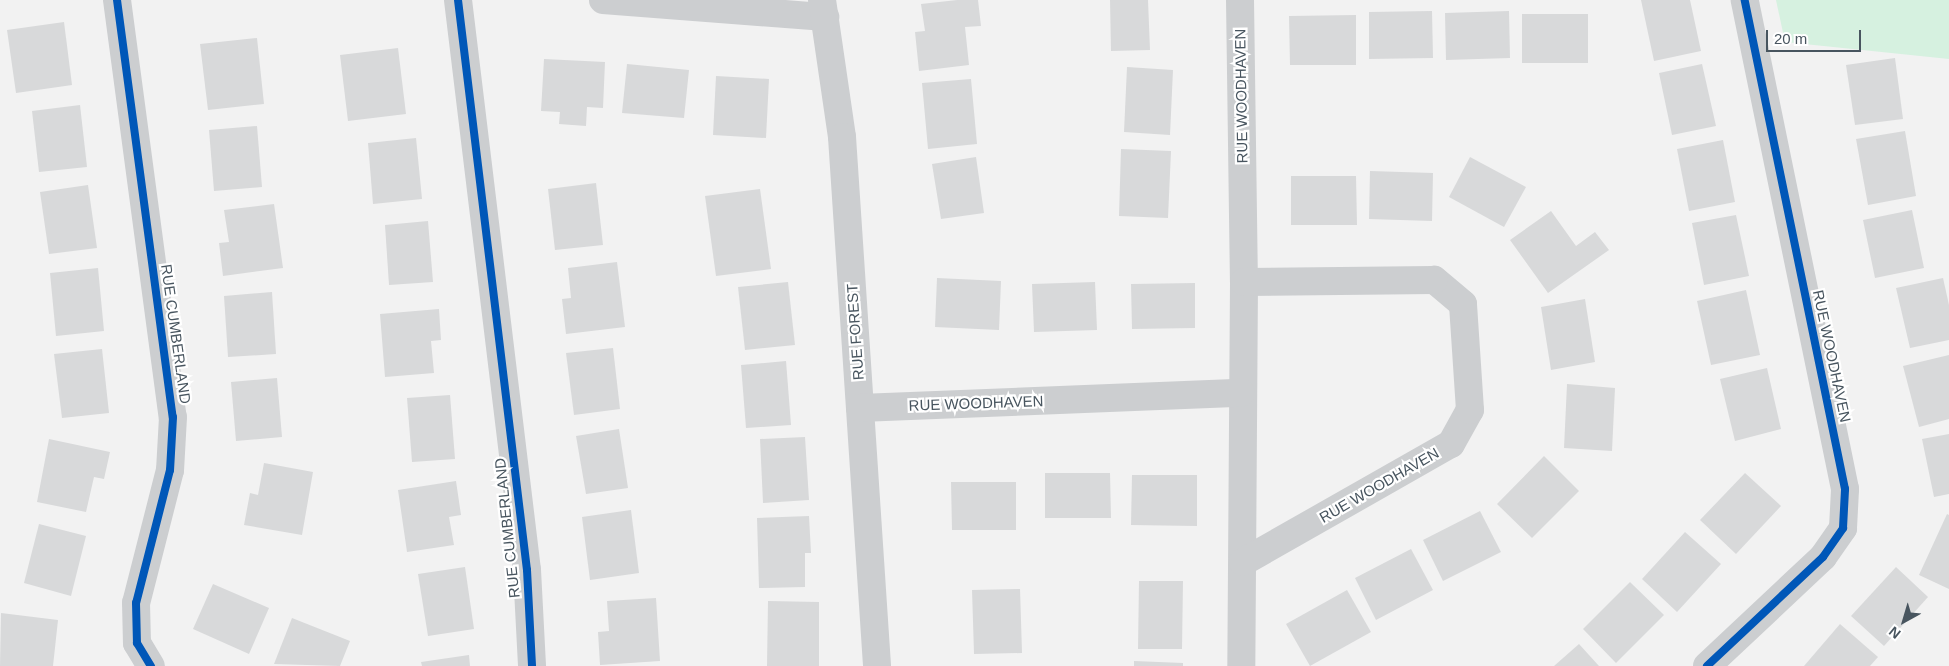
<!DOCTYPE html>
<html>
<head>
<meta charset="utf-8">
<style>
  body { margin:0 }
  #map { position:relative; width:1949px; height:666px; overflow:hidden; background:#f2f2f2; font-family:Helvetica,sans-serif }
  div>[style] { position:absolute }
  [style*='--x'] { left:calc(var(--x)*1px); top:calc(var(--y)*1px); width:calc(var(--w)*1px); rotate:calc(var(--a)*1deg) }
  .green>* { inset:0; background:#d6f1e0 }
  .building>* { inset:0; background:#d8d9da }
  .minor>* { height:28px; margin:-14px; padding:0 14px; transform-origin:14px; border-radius:14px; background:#ccced0 }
  .cycleway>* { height:8px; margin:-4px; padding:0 4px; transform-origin:4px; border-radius:4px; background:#0057b8 }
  span { translate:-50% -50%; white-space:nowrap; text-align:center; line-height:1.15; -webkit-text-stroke:4.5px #fff; paint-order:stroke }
  .street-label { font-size:15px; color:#48555f }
  .north { position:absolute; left:1879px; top:596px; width:50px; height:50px; -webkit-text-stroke:4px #fff; paint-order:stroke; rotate:219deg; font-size:14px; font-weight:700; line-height:20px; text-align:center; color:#48555f }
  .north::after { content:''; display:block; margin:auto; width:18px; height:22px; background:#48555f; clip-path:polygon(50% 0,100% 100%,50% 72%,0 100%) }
  .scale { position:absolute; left:1766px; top:30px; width:95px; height:22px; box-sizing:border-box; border:2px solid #48555f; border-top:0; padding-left:6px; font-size:15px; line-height:18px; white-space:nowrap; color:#48555f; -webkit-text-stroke:4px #fff; paint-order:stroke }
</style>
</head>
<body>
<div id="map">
  <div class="green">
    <div style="clip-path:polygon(1776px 0,1949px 0,1949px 59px,1785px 42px)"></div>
  </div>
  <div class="building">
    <div style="clip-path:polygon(957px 0,978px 0,981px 26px,965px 27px,969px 65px,919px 71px,915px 32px,925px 31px,921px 4px)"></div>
    <div style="clip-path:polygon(1110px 0,1148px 0,1150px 50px,1111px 51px)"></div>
    <div style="clip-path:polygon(1641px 0,1690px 0,1701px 51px,1654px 61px)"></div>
    <div style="clip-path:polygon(1432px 11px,1433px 58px,1369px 59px,1369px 12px)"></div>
    <div style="clip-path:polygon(1509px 11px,1510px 58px,1446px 60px,1445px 13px)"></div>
    <div style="clip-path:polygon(1522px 14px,1588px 14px,1588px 63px,1522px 63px)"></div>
    <div style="clip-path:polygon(1356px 15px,1356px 65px,1290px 65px,1289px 16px)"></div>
    <div style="clip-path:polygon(64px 22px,72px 85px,16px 93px,7px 30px)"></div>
    <div style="clip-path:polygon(257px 38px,264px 104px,208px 110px,200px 44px)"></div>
    <div style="clip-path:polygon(398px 48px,406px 114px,348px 121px,340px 55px)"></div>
    <div style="clip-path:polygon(1895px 58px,1903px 119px,1855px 125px,1846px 65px)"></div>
    <div style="clip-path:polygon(544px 59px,605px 62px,603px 108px,587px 107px,586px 126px,559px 124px,560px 112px,541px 111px)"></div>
    <div style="clip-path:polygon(627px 64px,689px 70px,684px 118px,622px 113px)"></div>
    <div style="clip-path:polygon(1702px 64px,1716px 126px,1672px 135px,1659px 73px)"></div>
    <div style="clip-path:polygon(1127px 67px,1173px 70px,1170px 135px,1124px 132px)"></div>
    <div style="clip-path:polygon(716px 76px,769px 79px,766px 138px,713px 135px)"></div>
    <div style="clip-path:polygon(971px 79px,977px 144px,928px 149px,922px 83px)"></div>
    <div style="clip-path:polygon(80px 105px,87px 167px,39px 172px,32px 111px)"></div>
    <div style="clip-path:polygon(257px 126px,262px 187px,214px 191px,209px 130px)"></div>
    <div style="clip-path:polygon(1905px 131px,1916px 196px,1868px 205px,1856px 139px)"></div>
    <div style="clip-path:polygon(416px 138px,422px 199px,373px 204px,368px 143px)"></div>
    <div style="clip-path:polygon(1723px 140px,1735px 202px,1689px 211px,1677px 149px)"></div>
    <div style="clip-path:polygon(1121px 149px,1171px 151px,1168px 218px,1119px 216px)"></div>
    <div style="clip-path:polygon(976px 157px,984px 213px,941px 219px,932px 164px)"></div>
    <div style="clip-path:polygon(1470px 157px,1526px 187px,1504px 227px,1449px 197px)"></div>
    <div style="clip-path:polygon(1370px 171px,1433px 173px,1432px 221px,1369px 219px)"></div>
    <div style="clip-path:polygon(1291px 176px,1356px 176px,1357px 225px,1291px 225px)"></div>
    <div style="clip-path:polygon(596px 183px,603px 245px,555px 250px,548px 189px)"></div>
    <div style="clip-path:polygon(88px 185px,97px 248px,49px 254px,40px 192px)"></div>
    <div style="clip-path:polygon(760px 189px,771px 269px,716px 276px,705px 196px)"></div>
    <div style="clip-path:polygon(274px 204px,283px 268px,223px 276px,219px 243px,229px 242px,224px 210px)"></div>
    <div style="clip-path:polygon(1912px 210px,1924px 268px,1875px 278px,1863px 220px)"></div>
    <div style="clip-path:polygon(1551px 211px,1576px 246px,1595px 232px,1609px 250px,1548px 293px,1510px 240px)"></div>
    <div style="clip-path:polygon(1736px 215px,1749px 276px,1704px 285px,1692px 223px)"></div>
    <div style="clip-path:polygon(428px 221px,433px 282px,389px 285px,385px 225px)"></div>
    <div style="clip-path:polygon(617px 262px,625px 327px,566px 334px,562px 299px,571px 298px,568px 268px)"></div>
    <div style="clip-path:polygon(98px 268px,104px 331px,56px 336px,50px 273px)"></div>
    <div style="clip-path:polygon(937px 278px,1001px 281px,999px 330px,935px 327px)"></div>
    <div style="clip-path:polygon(1943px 278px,1949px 305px,1949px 340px,1910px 348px,1896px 288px)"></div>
    <div style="clip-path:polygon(788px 282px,795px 345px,745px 350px,738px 287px)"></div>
    <div style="clip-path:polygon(1095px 282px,1097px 330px,1034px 332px,1032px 284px)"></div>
    <div style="clip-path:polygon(1195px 283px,1195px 328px,1132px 329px,1131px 284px)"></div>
    <div style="clip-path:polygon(1746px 290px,1760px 355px,1711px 365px,1697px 301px)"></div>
    <div style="clip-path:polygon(272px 292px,276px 354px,228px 357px,224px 296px)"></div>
    <div style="clip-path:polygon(1585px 299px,1595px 362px,1551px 370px,1541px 307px)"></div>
    <div style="clip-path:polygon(439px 309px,441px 340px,431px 341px,434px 373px,385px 377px,380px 314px)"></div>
    <div style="clip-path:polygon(613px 348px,620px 409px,574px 415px,566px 353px)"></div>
    <div style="clip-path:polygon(102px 349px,109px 413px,62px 418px,54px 354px)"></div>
    <div style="clip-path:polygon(1949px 355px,1949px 419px,1919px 427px,1903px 366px)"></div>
    <div style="clip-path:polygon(786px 361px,791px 425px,746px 428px,741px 365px)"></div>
    <div style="clip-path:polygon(1767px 368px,1781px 429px,1735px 441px,1720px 379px)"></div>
    <div style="clip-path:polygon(277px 378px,282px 437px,236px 441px,231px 382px)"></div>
    <div style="clip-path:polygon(1567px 384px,1615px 388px,1612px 451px,1564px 448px)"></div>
    <div style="clip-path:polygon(450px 395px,455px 459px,412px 462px,407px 398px)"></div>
    <div style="clip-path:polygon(619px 429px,628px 488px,586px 494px,576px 436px)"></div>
    <div style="clip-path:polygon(1949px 434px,1949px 494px,1934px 497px,1922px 439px)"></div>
    <div style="clip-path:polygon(805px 437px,809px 500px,763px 503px,760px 439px)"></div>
    <div style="clip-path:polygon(49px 439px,110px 452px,104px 479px,94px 477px,86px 512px,37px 502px)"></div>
    <div style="clip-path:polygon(1544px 456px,1579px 491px,1532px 538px,1497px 504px)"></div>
    <div style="clip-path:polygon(264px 463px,313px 472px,302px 535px,244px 525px,250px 493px,258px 495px)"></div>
    <div style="clip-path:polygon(1045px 473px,1110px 473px,1111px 518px,1045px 518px)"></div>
    <div style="clip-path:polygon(1745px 473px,1781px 506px,1736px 554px,1700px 520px)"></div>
    <div style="clip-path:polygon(1132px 475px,1197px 475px,1197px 526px,1131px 525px)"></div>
    <div style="clip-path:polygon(456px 481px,461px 515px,449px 517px,454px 545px,407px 552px,398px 490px)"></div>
    <div style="clip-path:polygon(951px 482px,1016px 482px,1016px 530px,952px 530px)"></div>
    <div style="clip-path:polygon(631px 510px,639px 573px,590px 580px,582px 517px)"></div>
    <div style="clip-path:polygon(1480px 511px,1501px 552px,1443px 581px,1423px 540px)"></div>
    <div style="clip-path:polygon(1947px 514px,1949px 515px,1949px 589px,1919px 575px)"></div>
    <div style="clip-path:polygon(809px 516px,811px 553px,805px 553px,805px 587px,759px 588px,757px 518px)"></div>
    <div style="clip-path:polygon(39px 524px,86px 536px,71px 596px,24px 583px)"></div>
    <div style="clip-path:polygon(1685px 532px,1721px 564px,1677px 612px,1642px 579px)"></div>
    <div style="clip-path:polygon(1411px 549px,1433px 590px,1376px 620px,1355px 578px)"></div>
    <div style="clip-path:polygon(465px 567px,474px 629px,428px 636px,418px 574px)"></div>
    <div style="clip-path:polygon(1896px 567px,1928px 597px,1884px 646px,1851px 616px)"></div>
    <div style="clip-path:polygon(1139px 581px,1183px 581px,1182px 649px,1138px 649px)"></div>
    <div style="clip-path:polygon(1630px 582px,1664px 615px,1616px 663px,1583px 629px)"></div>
    <div style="clip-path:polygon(213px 584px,269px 608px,249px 654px,193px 629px)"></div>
    <div style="clip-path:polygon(1020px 589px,1022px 653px,974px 654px,972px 590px)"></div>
    <div style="clip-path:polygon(1347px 590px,1371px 632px,1310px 666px,1286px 624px)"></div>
    <div style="clip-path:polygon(656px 598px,660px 661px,600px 665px,598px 632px,609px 631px,607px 601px)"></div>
    <div style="clip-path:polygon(768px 601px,819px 602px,819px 666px,767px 666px)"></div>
    <div style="clip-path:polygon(1px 613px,58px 620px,53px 666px,0 666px)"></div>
    <div style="clip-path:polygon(292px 618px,350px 641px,340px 666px,274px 664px)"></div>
    <div style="clip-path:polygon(1840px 624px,1878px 657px,1870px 666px,1804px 666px)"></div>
    <div style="clip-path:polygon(1579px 644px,1599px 666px,1554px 666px)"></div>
    <div style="clip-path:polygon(469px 655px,470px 666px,422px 666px,421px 662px)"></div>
    <div style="clip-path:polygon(1134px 661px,1183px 663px,1183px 666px,1134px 666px)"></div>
  </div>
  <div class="minor">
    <div style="--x:117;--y:0;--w:421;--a:82.4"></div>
    <div style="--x:173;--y:417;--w:53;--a:93.2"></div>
    <div style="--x:170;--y:470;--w:137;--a:104.3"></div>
    <div style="--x:136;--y:603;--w:40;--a:88.6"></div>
    <div style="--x:137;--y:643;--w:27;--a:59"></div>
    <div style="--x:458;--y:0;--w:574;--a:83.1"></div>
    <div style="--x:527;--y:570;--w:96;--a:87"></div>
    <div style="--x:603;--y:0;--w:223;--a:4.4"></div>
    <div style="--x:822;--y:0;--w:138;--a:81.7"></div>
    <div style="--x:842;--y:137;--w:530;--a:86.21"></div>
    <div style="--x:1240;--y:0;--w:282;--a:89.2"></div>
    <div style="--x:1244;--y:282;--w:384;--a:90.4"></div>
    <div style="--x:860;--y:408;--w:381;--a:-2.3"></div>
    <div style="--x:1243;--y:562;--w:239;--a:-29.6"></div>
    <div style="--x:1451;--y:444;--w:39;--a:-61"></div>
    <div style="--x:1470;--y:410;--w:106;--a:-93.8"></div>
    <div style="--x:1463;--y:304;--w:38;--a:-140"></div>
    <div style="--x:1434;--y:280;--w:190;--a:179.4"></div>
    <div style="--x:1707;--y:666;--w:159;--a:-43.2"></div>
    <div style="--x:1823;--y:557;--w:35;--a:-55"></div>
    <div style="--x:1843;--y:528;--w:39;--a:-87"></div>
    <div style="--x:1845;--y:489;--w:499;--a:-101.6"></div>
  </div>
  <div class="cycleway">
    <div style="--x:117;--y:0;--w:421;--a:82.4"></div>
    <div style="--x:173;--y:417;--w:53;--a:93.2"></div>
    <div style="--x:170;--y:470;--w:137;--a:104.3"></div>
    <div style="--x:136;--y:603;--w:40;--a:88.6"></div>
    <div style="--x:137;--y:643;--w:27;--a:59"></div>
    <div style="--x:458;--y:0;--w:574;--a:83.1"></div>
    <div style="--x:527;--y:570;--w:96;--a:87"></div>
    <div style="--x:1707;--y:666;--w:159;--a:-43.2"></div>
    <div style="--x:1823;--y:557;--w:35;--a:-55"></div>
    <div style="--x:1843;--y:528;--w:39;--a:-87"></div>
    <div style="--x:1845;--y:489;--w:499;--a:-101.6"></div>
  </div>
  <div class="street-label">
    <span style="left:1241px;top:96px;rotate:-91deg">RUE WOODHAVEN</span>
    <span style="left:855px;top:332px;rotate:-94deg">RUE FOREST</span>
    <span style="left:176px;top:334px;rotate:82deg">RUE CUMBERLAND</span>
    <span style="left:1832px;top:356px;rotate:78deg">RUE WOODHAVEN</span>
    <span style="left:976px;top:403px;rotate:-2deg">RUE WOODHAVEN</span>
    <span style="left:1379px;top:485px;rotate:-30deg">RUE WOODHAVEN</span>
    <span style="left:507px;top:528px;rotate:-96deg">RUE CUMBERLAND</span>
  </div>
  <div class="north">N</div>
  <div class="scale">20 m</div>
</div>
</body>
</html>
